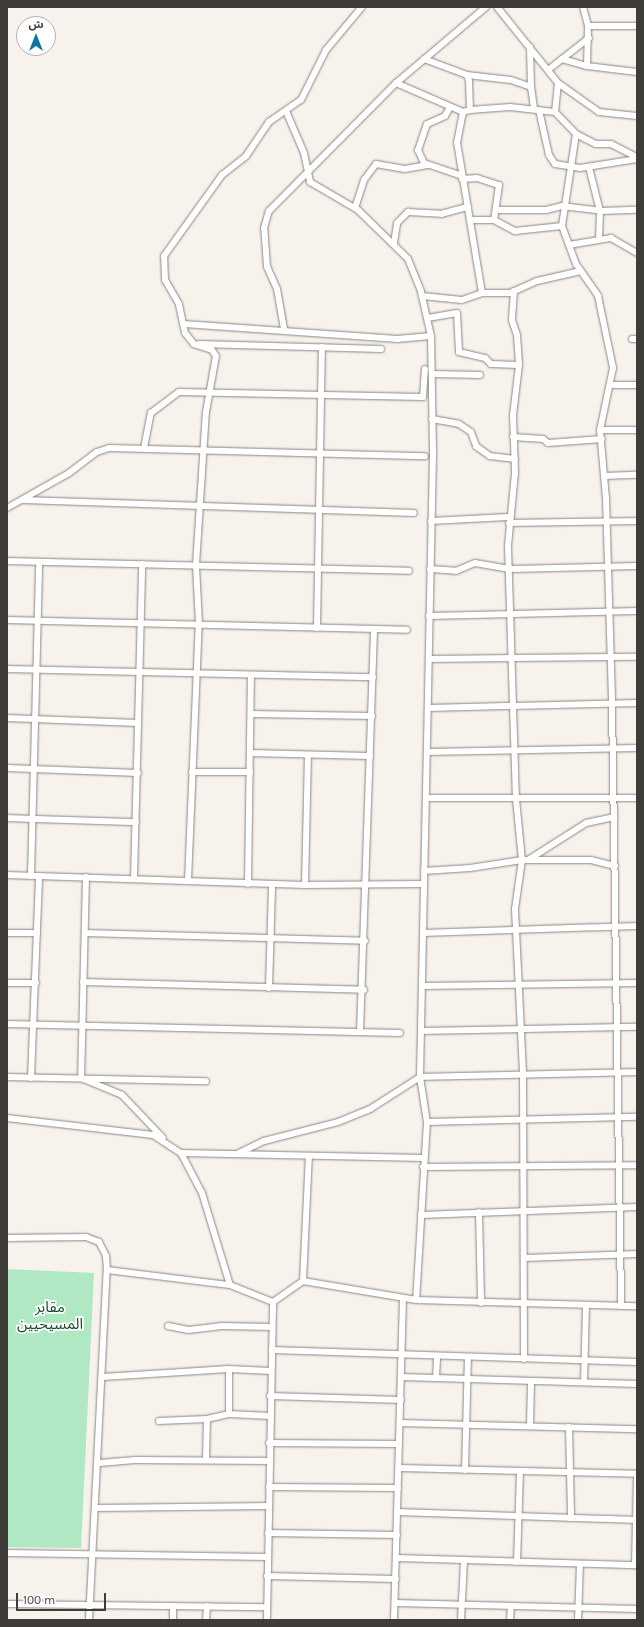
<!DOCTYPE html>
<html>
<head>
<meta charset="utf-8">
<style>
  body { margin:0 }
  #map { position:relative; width:644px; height:1627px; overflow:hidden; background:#f7f2ec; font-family:Karla,"Noto Sans Arabic",sans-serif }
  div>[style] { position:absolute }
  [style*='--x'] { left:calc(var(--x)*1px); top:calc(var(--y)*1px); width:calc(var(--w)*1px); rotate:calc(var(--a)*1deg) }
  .green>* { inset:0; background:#b0e8c3 }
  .roads { filter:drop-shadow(0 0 1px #8a8680) drop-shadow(0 0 1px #8a8680) }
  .minor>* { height:6px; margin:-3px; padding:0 3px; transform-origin:3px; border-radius:3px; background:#fff }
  span { translate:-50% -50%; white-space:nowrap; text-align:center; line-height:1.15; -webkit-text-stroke:3.5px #fff; paint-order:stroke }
  .park-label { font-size:15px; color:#18492d }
  .frame { position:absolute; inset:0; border:8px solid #3e3d3a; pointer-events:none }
  .north { position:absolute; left:16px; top:16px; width:40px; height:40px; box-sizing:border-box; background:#fff; border:1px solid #b2b1b0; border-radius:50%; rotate:0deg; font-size:11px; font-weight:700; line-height:16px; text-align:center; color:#3e3d3a }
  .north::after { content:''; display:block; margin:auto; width:14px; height:18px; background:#0c76a1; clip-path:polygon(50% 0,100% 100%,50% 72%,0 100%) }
  .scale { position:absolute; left:16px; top:1593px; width:90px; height:18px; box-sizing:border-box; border:2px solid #3e3d3a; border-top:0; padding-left:5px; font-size:12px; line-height:14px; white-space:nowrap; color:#3e3d3a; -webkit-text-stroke:3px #fff; paint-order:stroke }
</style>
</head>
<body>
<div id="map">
  <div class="green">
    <div style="clip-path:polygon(7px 1269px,94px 1273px,81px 1548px,7px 1547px)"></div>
  </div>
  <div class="roads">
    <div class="minor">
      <div style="--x:497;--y:7;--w:97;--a:51.2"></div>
      <div style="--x:558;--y:83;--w:50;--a:35.3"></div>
      <div style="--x:599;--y:112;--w:38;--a:6"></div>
      <div style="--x:583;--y:7;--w:20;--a:75"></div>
      <div style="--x:588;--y:26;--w:40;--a:91.4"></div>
      <div style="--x:587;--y:66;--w:50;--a:6.8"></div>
      <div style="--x:588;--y:26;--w:49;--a:0"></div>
      <div style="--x:530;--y:47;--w:40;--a:88.6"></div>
      <div style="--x:424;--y:59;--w:46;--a:20.4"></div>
      <div style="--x:467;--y:75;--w:6;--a:72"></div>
      <div style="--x:469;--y:81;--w:29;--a:88"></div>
      <div style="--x:470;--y:110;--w:7;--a:164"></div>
      <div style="--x:463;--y:112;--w:31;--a:101"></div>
      <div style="--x:457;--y:142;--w:153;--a:80.6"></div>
      <div style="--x:482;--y:293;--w:28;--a:0"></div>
      <div style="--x:510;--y:293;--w:30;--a:-24"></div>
      <div style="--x:537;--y:281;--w:45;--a:-12.8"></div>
      <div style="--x:562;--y:59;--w:26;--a:16"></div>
      <div style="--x:548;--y:70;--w:52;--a:-38"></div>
      <div style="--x:467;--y:75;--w:44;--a:6.5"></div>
      <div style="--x:511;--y:80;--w:21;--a:19"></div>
      <div style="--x:531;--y:87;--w:22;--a:82"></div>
      <div style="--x:396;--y:83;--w:73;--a:23.4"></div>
      <div style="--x:450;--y:107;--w:10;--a:119"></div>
      <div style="--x:445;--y:116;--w:20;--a:156"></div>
      <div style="--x:427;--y:124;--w:28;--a:109"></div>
      <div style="--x:418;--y:150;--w:14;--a:65"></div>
      <div style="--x:424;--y:163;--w:40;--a:18.9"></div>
      <div style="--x:470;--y:110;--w:40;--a:-4.3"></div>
      <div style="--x:510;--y:107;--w:45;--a:6.3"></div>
      <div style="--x:555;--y:112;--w:30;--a:46"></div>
      <div style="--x:576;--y:134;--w:93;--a:98.7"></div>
      <div style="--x:562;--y:226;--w:40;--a:69.8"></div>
      <div style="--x:576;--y:264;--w:39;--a:55"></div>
      <div style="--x:598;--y:296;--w:74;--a:78.2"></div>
      <div style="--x:613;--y:368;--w:63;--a:101.8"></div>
      <div style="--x:600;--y:430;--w:68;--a:85"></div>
      <div style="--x:606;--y:498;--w:205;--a:88.3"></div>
      <div style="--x:612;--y:703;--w:603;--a:89.14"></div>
      <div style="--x:539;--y:110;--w:46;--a:77.5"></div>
      <div style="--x:549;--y:155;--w:11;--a:56"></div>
      <div style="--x:555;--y:164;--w:25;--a:9"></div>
      <div style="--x:580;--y:168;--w:58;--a:-9"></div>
      <div style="--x:286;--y:111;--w:46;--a:66.8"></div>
      <div style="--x:304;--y:153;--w:30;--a:78"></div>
      <div style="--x:310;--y:182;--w:56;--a:30.3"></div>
      <div style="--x:358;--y:210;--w:70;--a:44.4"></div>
      <div style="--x:408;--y:259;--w:35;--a:68"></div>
      <div style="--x:421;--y:292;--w:45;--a:77.2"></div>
      <div style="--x:431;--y:336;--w:120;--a:89"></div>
      <div style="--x:433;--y:456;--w:621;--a:91.2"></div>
      <div style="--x:420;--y:1077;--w:46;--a:81.2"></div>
      <div style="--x:427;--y:1122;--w:178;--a:93.5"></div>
      <div style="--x:555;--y:112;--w:29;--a:-84"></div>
      <div style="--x:576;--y:134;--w:22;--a:27"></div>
      <div style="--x:596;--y:144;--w:15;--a:0"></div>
      <div style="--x:611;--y:144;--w:29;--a:27"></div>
      <div style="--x:589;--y:167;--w:45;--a:76"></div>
      <div style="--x:600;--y:211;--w:27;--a:92"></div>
      <div style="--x:462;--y:179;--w:15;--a:-4"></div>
      <div style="--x:477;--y:178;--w:23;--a:18"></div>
      <div style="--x:499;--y:185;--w:35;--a:98"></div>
      <div style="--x:355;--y:208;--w:29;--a:-72"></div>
      <div style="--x:364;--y:180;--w:20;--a:-53"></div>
      <div style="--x:376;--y:164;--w:29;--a:10"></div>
      <div style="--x:405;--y:169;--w:23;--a:-10"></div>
      <div style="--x:496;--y:210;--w:50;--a:0"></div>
      <div style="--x:546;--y:210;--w:16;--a:-14"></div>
      <div style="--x:562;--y:206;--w:38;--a:7"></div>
      <div style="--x:600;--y:211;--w:37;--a:-2"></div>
      <div style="--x:471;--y:220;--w:23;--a:0"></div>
      <div style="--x:494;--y:220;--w:24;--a:28"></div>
      <div style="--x:515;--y:231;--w:47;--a:-6.1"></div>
      <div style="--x:394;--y:243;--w:20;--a:-81"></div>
      <div style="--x:397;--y:223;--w:16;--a:-45"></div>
      <div style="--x:408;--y:212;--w:33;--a:3"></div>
      <div style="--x:441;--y:214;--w:28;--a:-15"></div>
      <div style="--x:569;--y:245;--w:43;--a:-9.5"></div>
      <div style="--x:611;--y:238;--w:30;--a:30"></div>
      <div style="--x:514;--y:291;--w:29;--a:94"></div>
      <div style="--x:512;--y:320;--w:16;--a:72"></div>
      <div style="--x:517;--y:335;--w:30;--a:86"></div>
      <div style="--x:519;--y:365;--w:50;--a:96.8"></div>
      <div style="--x:513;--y:415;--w:58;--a:88"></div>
      <div style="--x:515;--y:473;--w:73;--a:95.5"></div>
      <div style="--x:508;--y:546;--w:253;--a:88.2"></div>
      <div style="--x:516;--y:799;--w:61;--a:84.4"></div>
      <div style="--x:522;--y:860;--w:49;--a:98.1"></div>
      <div style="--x:515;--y:909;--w:165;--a:87.2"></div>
      <div style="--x:523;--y:1074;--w:285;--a:89.8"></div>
      <div style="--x:422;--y:296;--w:40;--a:5.7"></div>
      <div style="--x:462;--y:300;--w:21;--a:-19"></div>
      <div style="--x:428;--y:318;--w:29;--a:-10"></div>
      <div style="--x:457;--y:313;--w:39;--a:87"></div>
      <div style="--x:459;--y:352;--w:27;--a:13"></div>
      <div style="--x:485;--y:358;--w:8;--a:45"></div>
      <div style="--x:491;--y:364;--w:28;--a:2"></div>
      <div style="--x:184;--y:324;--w:214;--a:4"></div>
      <div style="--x:397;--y:339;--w:34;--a:-5"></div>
      <div style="--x:284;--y:329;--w:41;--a:-99.9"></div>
      <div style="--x:277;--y:289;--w:24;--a:-114"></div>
      <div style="--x:267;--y:267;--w:39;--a:-94"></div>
      <div style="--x:264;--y:228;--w:18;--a:-74"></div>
      <div style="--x:269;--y:211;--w:180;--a:-45.2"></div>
      <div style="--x:396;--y:83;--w:118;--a:-40.2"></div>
      <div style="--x:632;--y:339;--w:5;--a:0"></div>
      <div style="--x:199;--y:344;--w:182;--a:1.6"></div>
      <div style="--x:432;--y:374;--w:48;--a:1.2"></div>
      <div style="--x:610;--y:385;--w:27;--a:0"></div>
      <div style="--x:432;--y:419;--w:27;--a:10"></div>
      <div style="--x:459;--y:424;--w:14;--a:34"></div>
      <div style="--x:471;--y:432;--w:15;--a:70"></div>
      <div style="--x:476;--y:446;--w:17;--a:36"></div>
      <div style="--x:490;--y:456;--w:25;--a:7"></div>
      <div style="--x:600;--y:430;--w:37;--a:0"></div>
      <div style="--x:513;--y:437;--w:30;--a:4"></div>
      <div style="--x:543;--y:439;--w:6;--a:39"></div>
      <div style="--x:548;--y:443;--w:54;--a:-4.2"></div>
      <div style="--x:144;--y:448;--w:36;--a:-79"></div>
      <div style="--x:151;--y:413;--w:35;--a:-37"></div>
      <div style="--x:179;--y:392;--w:244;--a:1.2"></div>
      <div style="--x:423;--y:397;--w:28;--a:-86"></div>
      <div style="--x:604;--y:476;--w:33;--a:-2"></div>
      <div style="--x:23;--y:500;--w:391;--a:1.9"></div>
      <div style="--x:7;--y:508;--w:71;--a:-29.4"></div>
      <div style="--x:69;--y:473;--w:35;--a:-37"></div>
      <div style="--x:97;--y:452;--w:13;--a:-18"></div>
      <div style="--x:109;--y:448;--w:316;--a:1.5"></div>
      <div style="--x:431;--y:521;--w:77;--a:-3"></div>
      <div style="--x:509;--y:523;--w:128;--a:-0.9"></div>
      <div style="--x:7;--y:561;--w:402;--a:1.4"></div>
      <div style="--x:430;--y:569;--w:26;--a:4"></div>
      <div style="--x:456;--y:571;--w:21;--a:-23"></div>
      <div style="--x:475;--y:563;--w:35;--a:10"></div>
      <div style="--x:509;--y:569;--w:128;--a:-1.3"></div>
      <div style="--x:429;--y:616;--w:208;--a:-1.4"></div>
      <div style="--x:7;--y:620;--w:400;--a:1.4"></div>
      <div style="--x:317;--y:628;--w:281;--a:-89"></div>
      <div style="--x:429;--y:659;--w:208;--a:-0.6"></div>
      <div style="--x:7;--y:669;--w:366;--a:1.3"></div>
      <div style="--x:428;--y:708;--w:209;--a:-1.4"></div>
      <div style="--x:251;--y:714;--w:121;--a:0.9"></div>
      <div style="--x:7;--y:718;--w:131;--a:2.2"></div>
      <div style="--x:427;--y:752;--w:210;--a:-1.1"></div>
      <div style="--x:250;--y:753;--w:120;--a:1.4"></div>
      <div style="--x:7;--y:768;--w:131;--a:2.2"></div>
      <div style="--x:192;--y:772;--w:58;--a:0"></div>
      <div style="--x:426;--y:798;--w:211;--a:0"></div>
      <div style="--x:7;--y:818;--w:129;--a:1.8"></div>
      <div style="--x:528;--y:860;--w:69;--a:-32.5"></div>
      <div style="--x:586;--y:823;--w:29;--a:-12"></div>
      <div style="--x:424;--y:871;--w:46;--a:-3.7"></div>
      <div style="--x:470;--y:868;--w:53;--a:-8.7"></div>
      <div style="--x:522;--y:860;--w:69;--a:0"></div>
      <div style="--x:591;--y:860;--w:25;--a:14"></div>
      <div style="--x:7;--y:875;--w:298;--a:1.9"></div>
      <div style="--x:305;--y:885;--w:119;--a:-0.5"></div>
      <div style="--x:31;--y:876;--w:313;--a:-88.5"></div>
      <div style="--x:86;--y:877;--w:201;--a:91.4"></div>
      <div style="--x:81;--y:1078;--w:44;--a:22.5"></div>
      <div style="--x:122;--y:1095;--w:59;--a:46.4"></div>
      <div style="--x:134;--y:878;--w:314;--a:-88.5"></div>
      <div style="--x:188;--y:881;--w:258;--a:-87.6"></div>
      <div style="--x:199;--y:623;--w:58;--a:-93"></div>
      <div style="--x:196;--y:565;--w:153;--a:-86.3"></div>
      <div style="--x:206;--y:412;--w:57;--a:-79.9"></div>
      <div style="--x:216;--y:356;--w:7;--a:-124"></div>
      <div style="--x:212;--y:350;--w:19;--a:-162"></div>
      <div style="--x:194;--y:344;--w:14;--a:-129"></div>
      <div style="--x:185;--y:333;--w:30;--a:-102"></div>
      <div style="--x:179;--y:304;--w:28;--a:-120"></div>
      <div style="--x:165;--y:280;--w:24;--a:-92"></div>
      <div style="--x:164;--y:256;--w:100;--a:-54.4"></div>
      <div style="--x:222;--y:175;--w:31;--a:-38"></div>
      <div style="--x:246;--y:156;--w:41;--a:-55.9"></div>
      <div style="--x:269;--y:122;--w:39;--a:-35"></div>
      <div style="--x:301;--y:100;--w:56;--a:-63.4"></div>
      <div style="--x:326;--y:50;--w:56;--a:-50.1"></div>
      <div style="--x:248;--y:884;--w:208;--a:-89.2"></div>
      <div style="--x:305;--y:885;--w:130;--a:-88.7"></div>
      <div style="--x:7;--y:933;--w:30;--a:0"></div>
      <div style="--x:85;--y:933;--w:280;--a:1.6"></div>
      <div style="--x:423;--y:933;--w:214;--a:-1.9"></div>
      <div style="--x:83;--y:982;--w:281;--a:1.6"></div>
      <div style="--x:7;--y:983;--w:29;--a:0"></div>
      <div style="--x:422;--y:986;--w:215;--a:-0.8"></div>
      <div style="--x:269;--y:988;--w:104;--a:-88.3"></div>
      <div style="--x:7;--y:1024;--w:393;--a:1.3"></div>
      <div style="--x:421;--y:1031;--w:216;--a:-1.1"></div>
      <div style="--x:360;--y:1032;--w:403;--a:-88"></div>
      <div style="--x:7;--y:1077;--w:199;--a:1.2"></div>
      <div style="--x:31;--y:1078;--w:202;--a:-87.7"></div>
      <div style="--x:7;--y:1118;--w:147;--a:6.6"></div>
      <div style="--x:153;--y:1135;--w:33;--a:33"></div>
      <div style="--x:181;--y:1153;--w:243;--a:1.2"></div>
      <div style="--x:427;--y:1122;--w:210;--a:-1.4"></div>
      <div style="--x:181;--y:1153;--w:45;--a:62.3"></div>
      <div style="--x:202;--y:1193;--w:96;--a:73.1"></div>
      <div style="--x:239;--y:1153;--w:28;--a:-26"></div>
      <div style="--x:264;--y:1141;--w:76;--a:-14.4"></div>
      <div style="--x:338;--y:1122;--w:35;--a:-22"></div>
      <div style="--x:370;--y:1109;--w:59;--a:-32.6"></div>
      <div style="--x:420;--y:1077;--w:217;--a:-1.3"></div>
      <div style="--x:423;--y:1167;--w:214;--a:-0.5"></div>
      <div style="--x:479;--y:1212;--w:91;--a:88.7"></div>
      <div style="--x:421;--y:1215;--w:216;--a:-2.1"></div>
      <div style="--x:7;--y:1238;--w:79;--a:-0.7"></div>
      <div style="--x:86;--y:1237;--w:14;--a:21"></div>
      <div style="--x:99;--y:1242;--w:16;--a:63"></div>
      <div style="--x:106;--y:1256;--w:14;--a:86"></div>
      <div style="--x:107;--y:1270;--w:124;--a:7"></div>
      <div style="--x:230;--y:1285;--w:46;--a:21.6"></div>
      <div style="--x:525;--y:1258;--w:112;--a:-2"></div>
      <div style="--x:303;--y:1281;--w:125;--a:-87.3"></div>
      <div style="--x:168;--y:1326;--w:21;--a:11"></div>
      <div style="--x:189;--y:1330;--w:33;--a:-7"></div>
      <div style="--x:222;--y:1326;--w:50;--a:1.1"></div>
      <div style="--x:272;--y:1350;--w:365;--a:1.9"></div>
      <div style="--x:229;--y:1369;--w:45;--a:90"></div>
      <div style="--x:103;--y:1377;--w:126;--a:-3.6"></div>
      <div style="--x:229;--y:1369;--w:42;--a:2.7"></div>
      <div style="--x:401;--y:1377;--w:236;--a:1.7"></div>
      <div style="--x:436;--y:1378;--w:21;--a:-87"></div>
      <div style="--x:584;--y:1382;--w:77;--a:-88.5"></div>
      <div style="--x:270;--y:1396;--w:131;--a:1.7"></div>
      <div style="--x:159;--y:1421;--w:48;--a:-2.4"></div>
      <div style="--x:207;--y:1419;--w:23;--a:-13"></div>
      <div style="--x:229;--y:1414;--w:41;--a:2.8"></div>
      <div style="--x:400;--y:1423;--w:237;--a:1.5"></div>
      <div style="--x:530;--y:1426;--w:45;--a:-88.7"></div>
      <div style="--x:569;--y:1427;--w:91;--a:88.7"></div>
      <div style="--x:269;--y:1443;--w:130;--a:0.4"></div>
      <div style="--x:206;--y:1459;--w:40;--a:-88.6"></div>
      <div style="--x:100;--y:1463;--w:35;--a:-5"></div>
      <div style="--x:135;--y:1460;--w:134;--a:0.4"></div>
      <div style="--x:399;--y:1468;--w:238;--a:1.4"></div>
      <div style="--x:465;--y:1470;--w:112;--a:-88.5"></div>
      <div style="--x:269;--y:1487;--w:129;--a:0.4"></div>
      <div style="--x:97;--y:1508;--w:172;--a:-0.7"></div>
      <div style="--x:397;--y:1512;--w:240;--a:1.9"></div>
      <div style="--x:268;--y:1533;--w:129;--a:0.9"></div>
      <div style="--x:7;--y:1553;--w:261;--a:0.9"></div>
      <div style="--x:396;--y:1558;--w:241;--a:1.7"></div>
      <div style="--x:517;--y:1562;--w:91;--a:-88.1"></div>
      <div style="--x:635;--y:1565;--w:88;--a:-88.7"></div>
      <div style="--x:267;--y:1576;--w:129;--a:1.3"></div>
      <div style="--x:395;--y:1603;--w:242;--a:1.4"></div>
      <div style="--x:7;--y:1604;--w:260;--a:0.7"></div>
      <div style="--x:89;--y:1620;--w:350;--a:-87.1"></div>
      <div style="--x:173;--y:1620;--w:14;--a:-90"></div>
      <div style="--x:206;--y:1620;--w:14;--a:-86"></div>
      <div style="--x:267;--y:1620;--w:318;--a:-88.9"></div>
      <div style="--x:273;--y:1302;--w:37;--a:-35"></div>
      <div style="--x:303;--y:1281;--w:115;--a:9.5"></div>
      <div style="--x:416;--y:1300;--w:221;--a:1.6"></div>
      <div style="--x:394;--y:1620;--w:321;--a:-88.4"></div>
      <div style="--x:461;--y:1620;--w:60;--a:-87.1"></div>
      <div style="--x:510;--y:1620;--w:14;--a:-86"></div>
      <div style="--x:578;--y:1620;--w:56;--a:-88"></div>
    </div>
  </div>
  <div class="park-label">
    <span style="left:50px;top:1316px">مقابر<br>المسيحيين</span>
  </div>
  <div class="frame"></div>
  <div class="north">ش</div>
  <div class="scale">100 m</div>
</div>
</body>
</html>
